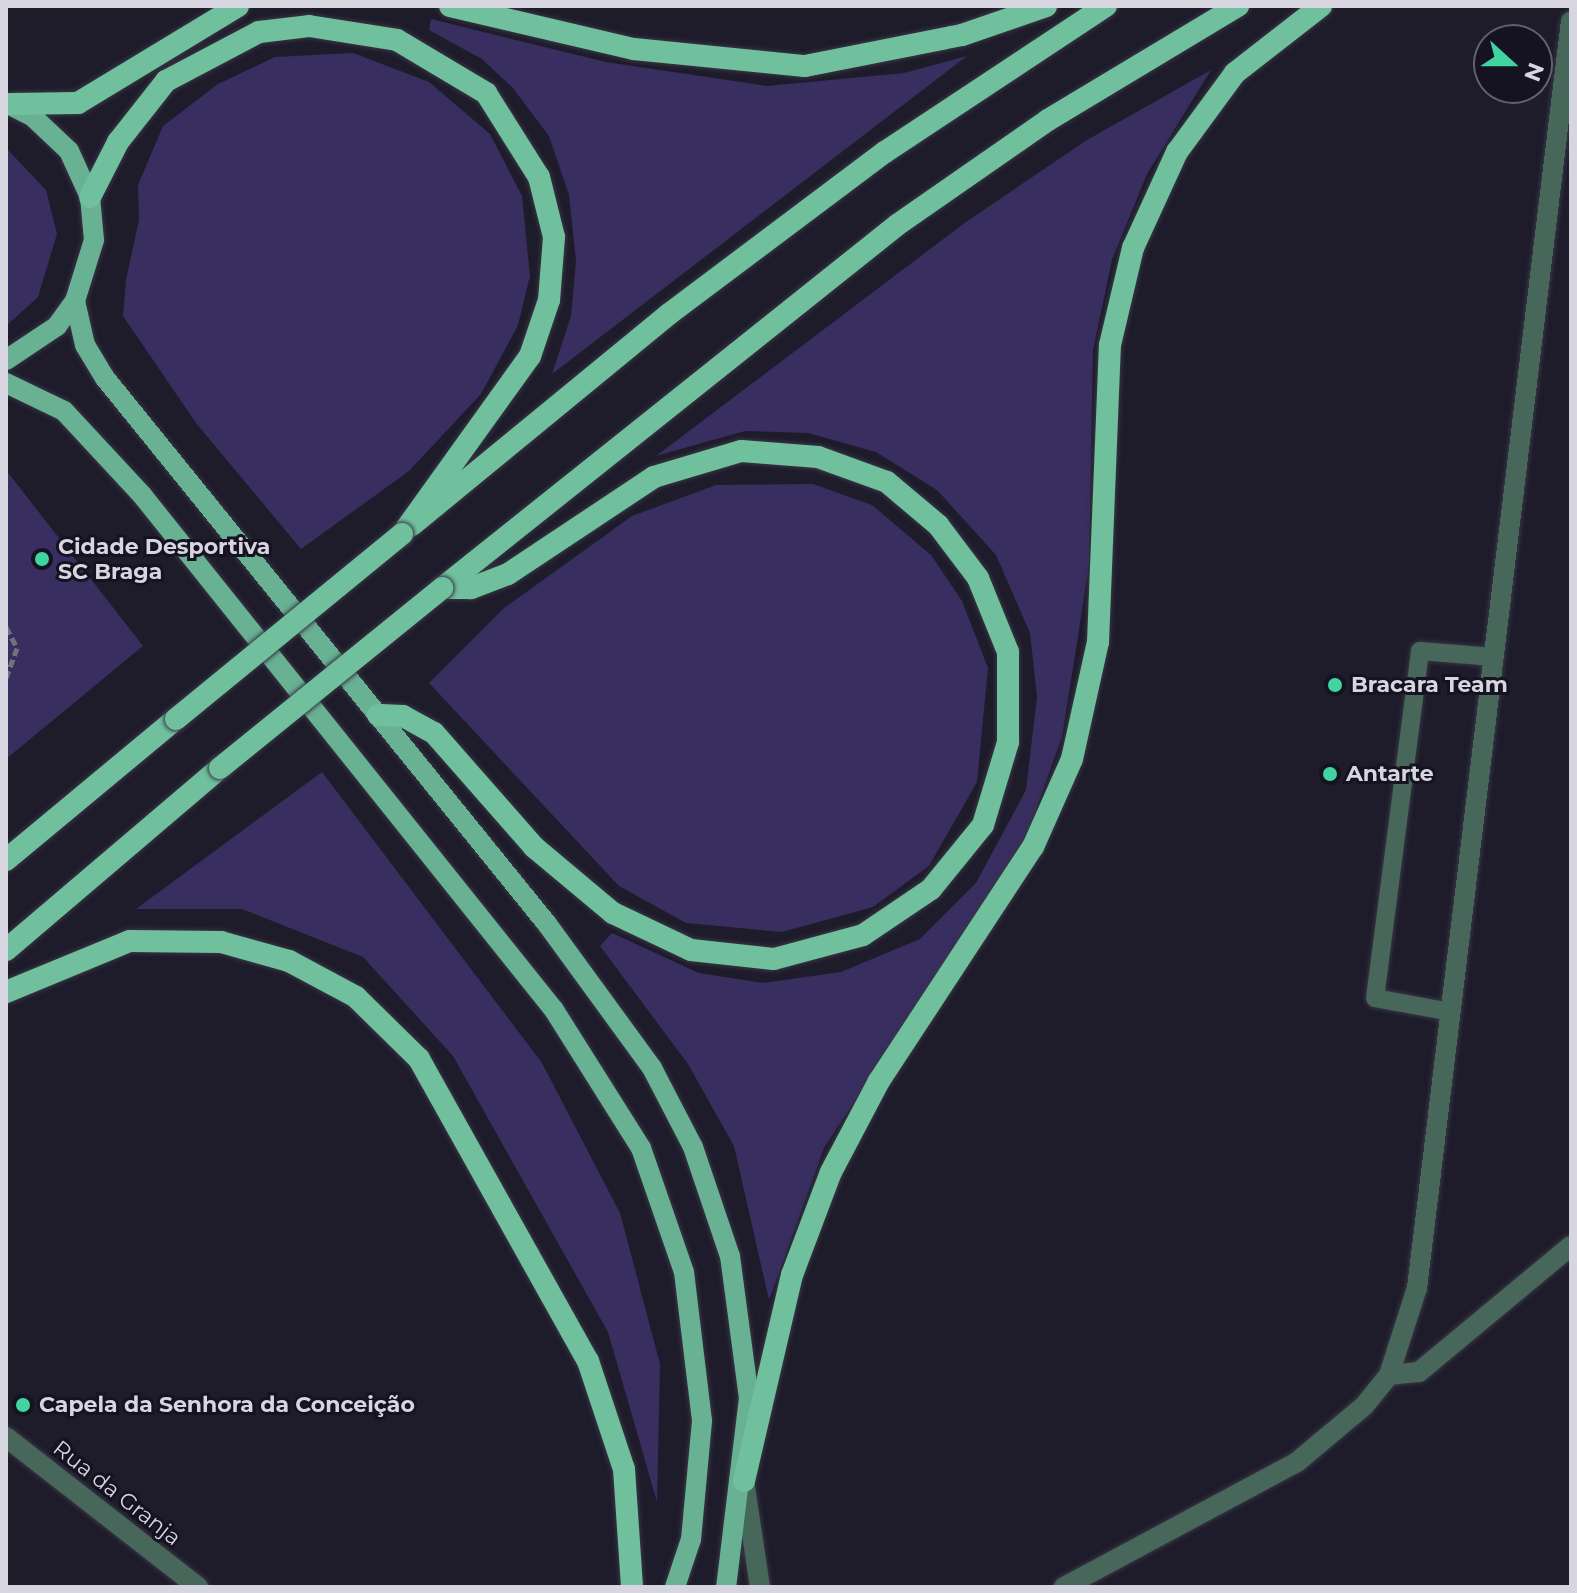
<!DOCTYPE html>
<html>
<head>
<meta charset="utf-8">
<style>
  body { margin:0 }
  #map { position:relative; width:1577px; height:1593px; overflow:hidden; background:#1e1c2b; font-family:Montserrat,sans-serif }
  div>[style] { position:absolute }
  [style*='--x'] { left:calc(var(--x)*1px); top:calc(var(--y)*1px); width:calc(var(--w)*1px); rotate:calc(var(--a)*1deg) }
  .green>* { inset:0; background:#382e60 }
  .path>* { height:5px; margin-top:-2.5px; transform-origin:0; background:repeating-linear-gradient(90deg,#71707c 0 8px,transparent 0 12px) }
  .roads { filter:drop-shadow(0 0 2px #383644) drop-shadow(0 0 2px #383644) }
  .service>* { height:18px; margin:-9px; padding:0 9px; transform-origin:9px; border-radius:9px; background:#466759 }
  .minor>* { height:20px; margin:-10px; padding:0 10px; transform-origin:10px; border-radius:10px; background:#466759 }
  .tertiary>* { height:20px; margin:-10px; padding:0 10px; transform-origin:10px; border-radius:10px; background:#466759 }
  .primary>* { height:20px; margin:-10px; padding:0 10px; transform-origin:10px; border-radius:10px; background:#69b193 }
  .trunk>* { height:22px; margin:-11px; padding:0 11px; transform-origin:11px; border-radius:11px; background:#70c09e }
  .bridges { filter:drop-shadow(0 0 2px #383644) drop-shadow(0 0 2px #383644) }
  .trunk-bridge>* { height:22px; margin:-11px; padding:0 11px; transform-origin:11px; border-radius:11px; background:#70c09e }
  .dots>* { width:22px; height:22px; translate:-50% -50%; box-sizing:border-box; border:4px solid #151321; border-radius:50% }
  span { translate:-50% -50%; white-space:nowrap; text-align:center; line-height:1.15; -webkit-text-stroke:6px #151321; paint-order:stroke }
  .poi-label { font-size:22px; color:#d7d6e0; font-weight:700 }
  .left { translate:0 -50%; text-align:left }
  .street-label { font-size:22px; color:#d7d6e0 }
  .frame { position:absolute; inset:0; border:8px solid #d7d6e0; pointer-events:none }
  .north { position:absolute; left:1473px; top:24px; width:80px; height:80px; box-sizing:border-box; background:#151321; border:2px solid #63616d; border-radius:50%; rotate:111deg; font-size:22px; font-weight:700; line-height:32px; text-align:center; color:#d7d6e0 }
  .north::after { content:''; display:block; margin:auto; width:28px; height:36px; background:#40d4a1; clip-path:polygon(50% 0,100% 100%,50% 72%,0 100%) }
</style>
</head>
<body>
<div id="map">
  <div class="green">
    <div style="clip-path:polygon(431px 19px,606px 62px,767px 86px,904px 73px,967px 56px,552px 374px,571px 316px,576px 261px,569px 195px,549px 136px,512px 87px,482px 59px,429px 30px)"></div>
    <div style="clip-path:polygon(353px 53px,429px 82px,490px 134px,522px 196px,530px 276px,518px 325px,481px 394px,409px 471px,301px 549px,196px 423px,123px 316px,126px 280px,139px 220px,138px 185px,163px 126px,218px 84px,275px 57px)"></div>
    <div style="clip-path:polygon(1211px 70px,1147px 174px,1112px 260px,1093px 350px,1089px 564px,1077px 643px,1062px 737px,1025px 840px,824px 1148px,769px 1300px,734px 1146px,688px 1064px,600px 946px,612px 933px,699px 973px,763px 983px,841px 972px,920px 939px,976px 883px,1026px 790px,1037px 697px,1030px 633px,996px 555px,937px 490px,876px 452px,808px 433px,745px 431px,656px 456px,966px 222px,1087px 140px)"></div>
    <div style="clip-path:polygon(6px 148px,46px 190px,57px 234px,38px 297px,6px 326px)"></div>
    <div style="clip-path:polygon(6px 470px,143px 646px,6px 759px)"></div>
    <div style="clip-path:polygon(813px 484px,872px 505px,931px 555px,962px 601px,988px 668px,977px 782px,929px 866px,873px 907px,782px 932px,686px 923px,619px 886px,429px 683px,504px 608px,632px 516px,716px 485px)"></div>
    <div style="clip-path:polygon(322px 772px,542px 1063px,620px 1213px,660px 1364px,657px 1502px,608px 1332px,453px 1056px,363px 957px,242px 909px,136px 909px)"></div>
  </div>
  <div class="path">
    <div style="--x:6;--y:627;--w:24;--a:62"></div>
    <div style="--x:17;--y:648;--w:33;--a:110"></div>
  </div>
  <div class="roads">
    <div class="service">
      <div style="--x:1451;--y:1012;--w:77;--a:-169.6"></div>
      <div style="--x:1375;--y:998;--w:350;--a:-82.6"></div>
      <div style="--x:1420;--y:651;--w:74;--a:4.6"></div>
    </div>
    <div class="minor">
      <div style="--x:1389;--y:1375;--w:30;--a:-6"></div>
      <div style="--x:1419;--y:1372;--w:197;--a:-39.7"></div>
      <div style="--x:6;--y:1437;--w:244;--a:38"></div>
    </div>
    <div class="tertiary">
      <div style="--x:744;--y:1481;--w:107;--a:81.4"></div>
      <div style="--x:1064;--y:1587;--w:264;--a:-28.2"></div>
      <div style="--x:1297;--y:1462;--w:87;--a:-39.9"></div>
      <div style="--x:1364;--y:1406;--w:40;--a:-51"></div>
      <div style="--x:1389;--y:1375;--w:91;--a:-72.2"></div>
      <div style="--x:1417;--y:1288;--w:1276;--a:-83.07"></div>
    </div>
    <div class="primary">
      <div style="--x:6;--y:103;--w:29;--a:27"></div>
      <div style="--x:32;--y:116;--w:51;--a:43.4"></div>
      <div style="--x:69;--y:151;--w:51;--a:65.5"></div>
      <div style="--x:90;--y:197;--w:43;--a:84.7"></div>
      <div style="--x:94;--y:240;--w:64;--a:107.3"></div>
      <div style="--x:75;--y:301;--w:31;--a:126"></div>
      <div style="--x:57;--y:326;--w:61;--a:146.3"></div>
      <div style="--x:75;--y:301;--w:45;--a:77.2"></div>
      <div style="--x:85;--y:345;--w:39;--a:59"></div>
      <div style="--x:105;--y:378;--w:702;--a:51.01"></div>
      <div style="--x:547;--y:924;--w:178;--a:53.9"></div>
      <div style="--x:652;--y:1068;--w:89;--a:62.6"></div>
      <div style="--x:693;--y:1147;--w:115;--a:71.3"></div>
      <div style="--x:730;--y:1256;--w:143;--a:82.4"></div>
      <div style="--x:749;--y:1398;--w:190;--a:96.9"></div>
      <div style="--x:6;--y:383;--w:64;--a:25.8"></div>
      <div style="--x:64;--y:411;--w:115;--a:47.1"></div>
      <div style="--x:142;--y:495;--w:660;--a:51.34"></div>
      <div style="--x:554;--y:1010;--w:163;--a:57.8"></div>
      <div style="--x:641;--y:1148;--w:131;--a:70.9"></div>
      <div style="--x:684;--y:1272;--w:150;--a:83.1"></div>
      <div style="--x:702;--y:1421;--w:119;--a:95.3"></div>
      <div style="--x:691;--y:1539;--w:51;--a:108.4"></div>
    </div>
    <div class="trunk">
      <div style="--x:450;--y:6;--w:189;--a:13.2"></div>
      <div style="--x:634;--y:49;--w:172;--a:5.7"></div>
      <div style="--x:805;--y:66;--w:160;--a:-11.2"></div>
      <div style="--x:962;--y:35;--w:89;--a:-19"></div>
      <div style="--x:10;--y:104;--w:68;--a:-0.8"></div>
      <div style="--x:78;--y:103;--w:187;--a:-31.2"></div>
      <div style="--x:90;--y:197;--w:62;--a:-63"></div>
      <div style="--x:118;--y:142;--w:78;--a:-51.8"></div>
      <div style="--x:166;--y:81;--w:105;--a:-27.8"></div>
      <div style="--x:259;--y:32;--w:50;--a:-6.8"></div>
      <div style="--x:309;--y:26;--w:89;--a:9"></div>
      <div style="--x:397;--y:40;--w:104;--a:30.8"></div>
      <div style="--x:486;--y:93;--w:99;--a:57.8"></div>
      <div style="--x:539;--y:177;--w:62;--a:76"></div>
      <div style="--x:554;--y:237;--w:63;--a:94.5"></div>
      <div style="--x:549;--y:300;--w:59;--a:108.7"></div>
      <div style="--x:530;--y:356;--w:219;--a:125.7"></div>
      <div style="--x:412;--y:525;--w:333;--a:-39.4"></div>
      <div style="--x:669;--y:314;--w:270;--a:-36.9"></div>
      <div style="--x:885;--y:152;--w:265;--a:-33.5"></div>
      <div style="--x:442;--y:588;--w:582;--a:-38.58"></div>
      <div style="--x:897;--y:225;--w:184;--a:-34.8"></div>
      <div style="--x:1048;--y:120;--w:222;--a:-31"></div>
      <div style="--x:378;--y:715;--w:25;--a:2"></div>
      <div style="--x:403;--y:716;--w:35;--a:29"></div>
      <div style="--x:434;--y:733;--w:152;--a:48.7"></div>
      <div style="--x:534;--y:847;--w:103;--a:39.9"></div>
      <div style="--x:613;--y:913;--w:86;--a:25.4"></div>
      <div style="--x:691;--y:950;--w:83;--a:6.2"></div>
      <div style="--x:774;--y:959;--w:92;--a:-15.1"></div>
      <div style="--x:863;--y:935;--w:82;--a:-34.1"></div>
      <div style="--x:931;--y:889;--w:82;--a:-50.9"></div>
      <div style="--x:983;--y:825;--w:87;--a:-73.2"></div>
      <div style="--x:1008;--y:742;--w:90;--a:-90"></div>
      <div style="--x:1008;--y:652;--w:80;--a:-112.1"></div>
      <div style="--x:978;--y:578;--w:66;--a:-127"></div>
      <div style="--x:938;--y:525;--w:67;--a:-139.9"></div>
      <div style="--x:887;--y:482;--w:73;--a:-160.1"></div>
      <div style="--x:818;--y:457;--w:77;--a:-175.5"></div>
      <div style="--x:741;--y:451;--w:91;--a:163.4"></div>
      <div style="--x:654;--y:477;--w:175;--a:146.4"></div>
      <div style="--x:508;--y:574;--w:40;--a:159"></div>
      <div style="--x:471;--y:588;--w:29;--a:180"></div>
      <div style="--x:6;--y:860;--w:221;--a:-39.7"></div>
      <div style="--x:6;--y:950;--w:281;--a:-40.4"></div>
      <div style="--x:6;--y:992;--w:134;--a:-22.4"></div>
      <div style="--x:130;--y:941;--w:91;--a:0.6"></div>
      <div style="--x:221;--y:942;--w:71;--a:15.6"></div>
      <div style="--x:289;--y:961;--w:76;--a:28.2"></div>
      <div style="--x:356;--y:997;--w:88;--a:44.5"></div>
      <div style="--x:419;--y:1059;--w:346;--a:60.8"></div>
      <div style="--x:588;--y:1361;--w:114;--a:71.6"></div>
      <div style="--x:624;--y:1469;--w:118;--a:86.1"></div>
      <div style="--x:744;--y:1481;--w:212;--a:-76.9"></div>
      <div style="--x:792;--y:1275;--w:110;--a:-69.3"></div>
      <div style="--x:831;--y:1172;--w:103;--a:-62.2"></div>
      <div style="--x:879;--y:1081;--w:280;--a:-56.7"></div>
      <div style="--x:1033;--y:847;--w:96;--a:-66.1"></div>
      <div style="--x:1072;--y:759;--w:120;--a:-77.5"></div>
      <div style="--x:1098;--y:642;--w:297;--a:-87.7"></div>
      <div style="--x:1110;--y:345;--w:100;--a:-76.7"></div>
      <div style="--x:1133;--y:248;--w:106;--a:-65.4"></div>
      <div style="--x:1177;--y:152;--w:98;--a:-53.7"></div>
      <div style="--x:1235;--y:73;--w:109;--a:-37.9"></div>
    </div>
  </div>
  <div class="bridges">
    <div class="trunk-bridge">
      <div style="--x:176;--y:719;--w:292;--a:-39.3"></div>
      <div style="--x:220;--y:768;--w:286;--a:-39"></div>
    </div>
  </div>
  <div class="dots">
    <div style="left:42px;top:559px;background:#40d4a1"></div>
    <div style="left:1335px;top:685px;background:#40d4a1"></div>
    <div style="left:1330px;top:774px;background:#40d4a1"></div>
    <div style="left:23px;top:1405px;background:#40d4a1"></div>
  </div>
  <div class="poi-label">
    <span class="left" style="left:58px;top:559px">Cidade Desportiva<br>SC Braga</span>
    <span class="left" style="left:1351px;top:685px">Bracara Team</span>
    <span class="left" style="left:1346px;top:774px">Antarte</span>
    <span class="left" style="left:39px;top:1405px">Capela da Senhora da Conceição</span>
  </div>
  <div class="street-label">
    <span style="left:117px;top:1493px;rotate:38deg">Rua da Granja</span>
  </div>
  <div class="frame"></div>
  <div class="north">N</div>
</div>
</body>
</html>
